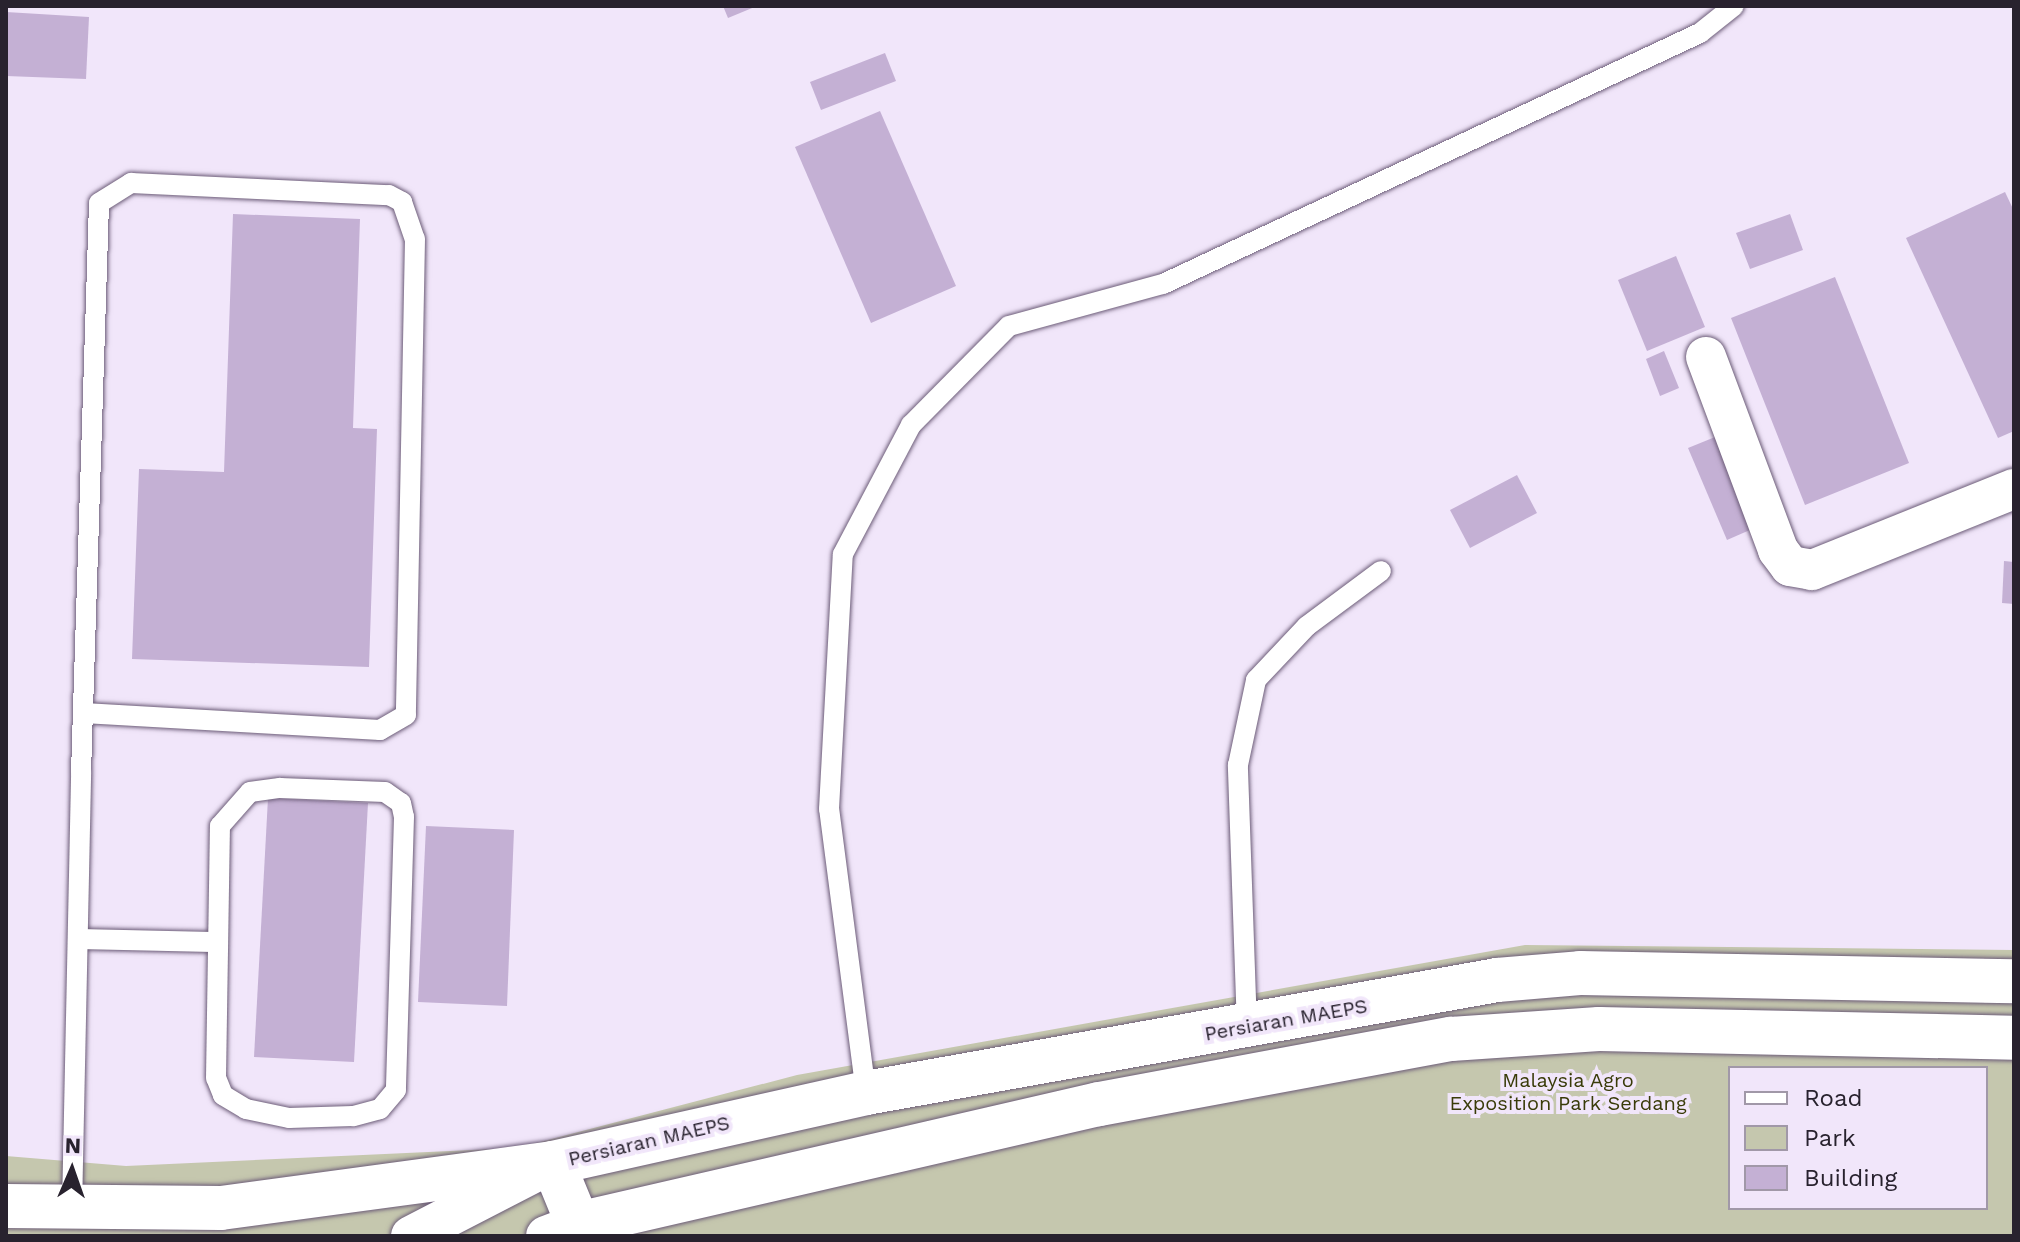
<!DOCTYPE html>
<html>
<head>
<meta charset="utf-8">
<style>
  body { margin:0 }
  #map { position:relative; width:2020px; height:1242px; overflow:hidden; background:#f1e6fa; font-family:"Work Sans",sans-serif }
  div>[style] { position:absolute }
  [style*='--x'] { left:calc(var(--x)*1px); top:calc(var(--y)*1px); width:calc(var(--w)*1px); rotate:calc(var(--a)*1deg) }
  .green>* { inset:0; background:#c5c7ae }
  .building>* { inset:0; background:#c4b0d4 }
  .roads { filter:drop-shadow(0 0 2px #6c5c78) drop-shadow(0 0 2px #6c5c78) }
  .lane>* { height:20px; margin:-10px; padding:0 10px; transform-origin:10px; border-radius:10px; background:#fff }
  .street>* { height:40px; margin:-20px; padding:0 20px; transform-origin:20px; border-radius:20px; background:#fff }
  .secondary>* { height:44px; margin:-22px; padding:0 22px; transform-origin:22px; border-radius:22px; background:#fff }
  span { translate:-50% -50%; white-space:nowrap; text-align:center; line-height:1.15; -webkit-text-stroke:8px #f1e6fa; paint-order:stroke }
  .street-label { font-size:20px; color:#28222e }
  .park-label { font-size:20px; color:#393b09 }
  .frame { position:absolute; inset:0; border:8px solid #28222e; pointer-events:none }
  .legend { position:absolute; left:1728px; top:1066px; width:260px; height:144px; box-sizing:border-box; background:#f1e6fa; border:2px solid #a198a8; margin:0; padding:10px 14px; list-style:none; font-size:24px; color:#28222e }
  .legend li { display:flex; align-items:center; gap:16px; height:40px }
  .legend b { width:40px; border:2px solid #a198a8 }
  .north { position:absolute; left:32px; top:1130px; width:80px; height:80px; -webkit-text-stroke:6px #f1e6fa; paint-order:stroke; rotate:2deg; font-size:22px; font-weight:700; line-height:32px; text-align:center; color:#28222e }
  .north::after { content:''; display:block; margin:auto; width:28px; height:36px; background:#28222e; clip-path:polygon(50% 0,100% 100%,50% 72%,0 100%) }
</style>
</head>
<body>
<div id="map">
  <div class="green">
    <div style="clip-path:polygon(evenodd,1525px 945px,2014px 950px,2014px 1236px,6px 1236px,6px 1156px,126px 1166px,517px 1148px,797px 1075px,1525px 945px,1730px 1068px,1986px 1068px,1986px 1208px,1730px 1208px,1730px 1068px)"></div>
  </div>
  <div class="building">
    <div style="clip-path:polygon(723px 6px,757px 6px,728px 18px)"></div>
    <div style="clip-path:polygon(6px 12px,89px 17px,86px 79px,6px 76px)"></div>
    <div style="clip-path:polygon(885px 53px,896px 81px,821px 110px,810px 82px)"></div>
    <div style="clip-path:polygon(880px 111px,956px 286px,871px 323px,795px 147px)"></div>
    <div style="clip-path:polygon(2005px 192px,2014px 211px,2014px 431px,1998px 438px,1906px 238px)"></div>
    <div style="clip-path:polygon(233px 214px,360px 219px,353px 428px,377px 429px,369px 667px,132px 659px,139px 469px,224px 472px)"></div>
    <div style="clip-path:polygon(1790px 214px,1803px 250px,1750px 269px,1736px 233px)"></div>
    <div style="clip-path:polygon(1676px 256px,1705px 327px,1647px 351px,1618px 280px)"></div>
    <div style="clip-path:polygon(1835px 277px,1909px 463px,1805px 505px,1731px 318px)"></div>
    <div style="clip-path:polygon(1664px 351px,1679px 388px,1660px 396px,1646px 359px)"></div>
    <div style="clip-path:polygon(1720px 435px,1759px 526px,1727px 540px,1688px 448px)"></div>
    <div style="clip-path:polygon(1517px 475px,1537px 513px,1470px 548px,1450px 510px)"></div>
    <div style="clip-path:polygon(2004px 561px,2014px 562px,2014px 604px,2002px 603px)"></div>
    <div style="clip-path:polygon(268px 798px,368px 803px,354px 1062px,254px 1057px)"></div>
    <div style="clip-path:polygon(426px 826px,514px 830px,507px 1006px,418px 1002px)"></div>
  </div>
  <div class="roads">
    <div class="lane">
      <div style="--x:280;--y:788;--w:105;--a:2.2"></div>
      <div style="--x:385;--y:792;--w:19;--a:35"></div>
      <div style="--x:401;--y:803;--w:14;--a:78"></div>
      <div style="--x:404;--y:817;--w:273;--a:91.7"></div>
      <div style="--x:396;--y:1090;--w:25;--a:130"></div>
      <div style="--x:380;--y:1109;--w:28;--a:165"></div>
      <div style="--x:353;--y:1116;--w:64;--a:178.2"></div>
      <div style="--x:289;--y:1118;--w:44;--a:-168.2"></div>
      <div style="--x:246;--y:1109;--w:27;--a:-149"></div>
      <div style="--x:223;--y:1095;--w:18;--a:-112"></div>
      <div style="--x:216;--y:1078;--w:252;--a:-89.1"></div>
      <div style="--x:220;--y:826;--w:45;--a:-48.6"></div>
      <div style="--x:250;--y:792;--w:30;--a:-8"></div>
      <div style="--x:78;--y:939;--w:136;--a:1.3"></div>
      <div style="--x:1247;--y:1028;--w:263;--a:-92"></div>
      <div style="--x:1238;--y:765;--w:87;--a:-78"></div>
      <div style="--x:1256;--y:680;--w:74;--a:-46.6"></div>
      <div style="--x:1307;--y:626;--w:92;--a:-36.6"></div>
      <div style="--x:866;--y:1093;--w:286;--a:-97.4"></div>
      <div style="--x:829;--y:809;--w:255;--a:-86.9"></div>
      <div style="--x:843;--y:554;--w:146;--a:-62.2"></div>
      <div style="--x:911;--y:425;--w:139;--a:-45.3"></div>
      <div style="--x:1009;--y:326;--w:160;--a:-15.3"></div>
      <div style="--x:1163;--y:284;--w:593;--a:-25.05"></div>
      <div style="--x:1700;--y:33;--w:43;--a:-38.5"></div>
      <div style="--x:72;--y:1209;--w:436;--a:-88.8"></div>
      <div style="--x:81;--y:773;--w:570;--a:-88.19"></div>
      <div style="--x:99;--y:203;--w:38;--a:-32"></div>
      <div style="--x:131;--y:183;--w:258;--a:2.7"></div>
      <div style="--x:389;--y:195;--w:15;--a:28"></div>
      <div style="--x:402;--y:202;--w:39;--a:71"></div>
      <div style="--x:415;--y:239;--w:476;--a:91.1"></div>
      <div style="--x:406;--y:715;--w:30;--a:150"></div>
      <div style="--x:380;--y:730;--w:297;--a:-176.7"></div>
    </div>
    <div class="street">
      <div style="--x:1706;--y:357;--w:206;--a:69.5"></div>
      <div style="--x:1778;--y:550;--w:20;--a:53"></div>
      <div style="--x:1790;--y:566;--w:22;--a:10"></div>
      <div style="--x:1812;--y:570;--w:218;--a:-21.9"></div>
      <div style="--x:411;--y:1236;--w:144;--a:-27.3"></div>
      <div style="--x:546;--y:1236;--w:34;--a:-21"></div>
      <div style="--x:578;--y:1224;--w:12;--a:81"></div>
    </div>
    <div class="secondary">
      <div style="--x:553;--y:1163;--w:66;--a:67.7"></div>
      <div style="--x:578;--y:1224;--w:535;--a:-12.97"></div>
      <div style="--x:1099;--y:1104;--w:358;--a:-10.5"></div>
      <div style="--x:1451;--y:1039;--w:148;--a:-3.9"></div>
      <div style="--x:1599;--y:1029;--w:415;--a:1.2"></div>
      <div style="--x:6;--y:1206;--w:215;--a:0.5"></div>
      <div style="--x:221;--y:1208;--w:335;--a:-7.7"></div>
      <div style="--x:553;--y:1163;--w:321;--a:-12.6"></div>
      <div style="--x:866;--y:1093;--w:641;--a:-10.15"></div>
      <div style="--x:1497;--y:980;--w:83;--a:-4.8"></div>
      <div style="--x:1580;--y:973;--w:434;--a:1.1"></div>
    </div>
  </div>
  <div class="street-label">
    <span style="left:1286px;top:1020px;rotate:-10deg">Persiaran MAEPS</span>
    <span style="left:649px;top:1141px;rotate:-13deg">Persiaran MAEPS</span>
  </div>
  <div class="park-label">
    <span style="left:1568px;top:1092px">Malaysia Agro<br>Exposition Park Serdang</span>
  </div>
  <div class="frame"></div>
  <ul class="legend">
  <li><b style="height:10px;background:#fff"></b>Road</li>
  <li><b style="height:22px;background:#c5c7ae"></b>Park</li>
  <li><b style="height:22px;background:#c4b0d4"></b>Building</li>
  </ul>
  <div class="north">N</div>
</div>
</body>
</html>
